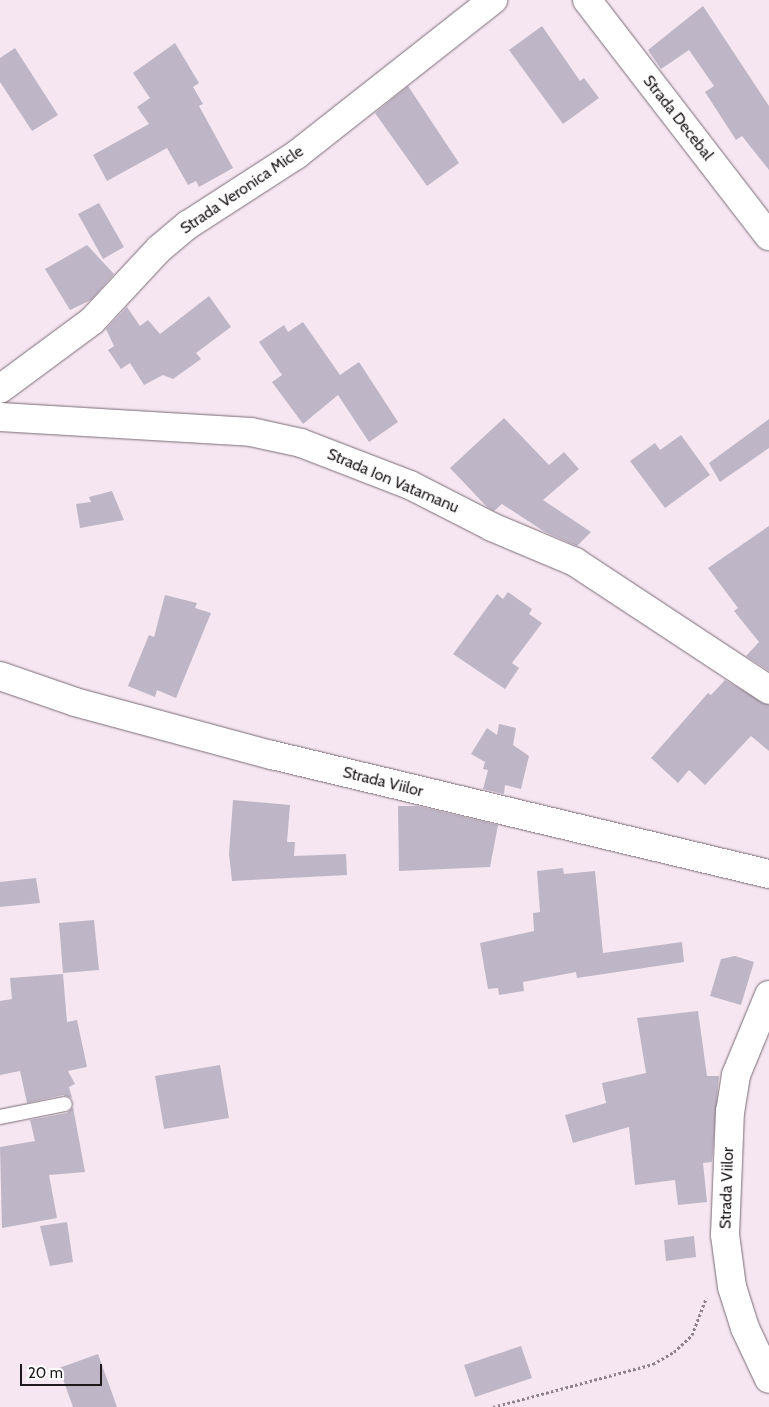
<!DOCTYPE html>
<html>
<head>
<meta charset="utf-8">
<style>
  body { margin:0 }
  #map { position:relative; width:769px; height:1407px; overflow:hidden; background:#f6e6f1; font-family:Cabin,sans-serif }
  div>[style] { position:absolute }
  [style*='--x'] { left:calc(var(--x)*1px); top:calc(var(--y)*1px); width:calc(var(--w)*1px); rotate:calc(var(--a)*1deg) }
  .building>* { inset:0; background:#beb6c6 }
  .path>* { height:3px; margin-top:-1.5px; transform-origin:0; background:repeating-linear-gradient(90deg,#8d8289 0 2.5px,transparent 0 5px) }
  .roads { filter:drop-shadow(0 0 1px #7a6c76) drop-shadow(0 0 1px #7a6c76) }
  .lane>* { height:14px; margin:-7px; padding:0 7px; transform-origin:7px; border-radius:7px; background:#fff }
  .street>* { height:28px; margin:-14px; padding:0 14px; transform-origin:14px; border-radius:14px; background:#fff }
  span { translate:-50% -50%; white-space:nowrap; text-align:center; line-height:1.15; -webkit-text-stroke:5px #fff; paint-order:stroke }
  .street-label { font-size:16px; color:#1f191d }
  .scale { position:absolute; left:20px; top:1364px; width:82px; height:22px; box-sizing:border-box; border:2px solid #1f191d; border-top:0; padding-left:6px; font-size:15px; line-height:18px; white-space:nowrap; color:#1f191d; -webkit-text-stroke:4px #fff; paint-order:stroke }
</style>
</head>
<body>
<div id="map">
  <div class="building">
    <div style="clip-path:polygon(703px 6px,769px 106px,769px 170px,742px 136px,736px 140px,705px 92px,714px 86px,689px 50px,661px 69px,648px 50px)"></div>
    <div style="clip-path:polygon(542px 26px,580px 81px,584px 78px,599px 98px,563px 124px,509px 50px)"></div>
    <div style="clip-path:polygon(175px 43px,199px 83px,193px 87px,203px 104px,199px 106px,233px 168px,199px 187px,196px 181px,188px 185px,167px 148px,107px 181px,93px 155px,149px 124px,137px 107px,150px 98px,133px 73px)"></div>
    <div style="clip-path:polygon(15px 48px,58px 115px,32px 131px,0 82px,0 58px)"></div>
    <div style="clip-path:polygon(408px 86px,459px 163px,427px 186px,375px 113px)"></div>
    <div style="clip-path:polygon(99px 203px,124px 247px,103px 259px,78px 214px)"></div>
    <div style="clip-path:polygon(87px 245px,114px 274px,91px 300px,70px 310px,45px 269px)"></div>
    <div style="clip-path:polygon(209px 296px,231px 327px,196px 353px,201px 359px,173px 379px,163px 375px,144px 385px,130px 363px,121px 369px,108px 350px,114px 346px,106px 329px,127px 307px,140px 326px,148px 320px,160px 334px)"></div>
    <div style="clip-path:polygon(303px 322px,340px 375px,359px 362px,398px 422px,369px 442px,338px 395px,303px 424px,272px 382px,282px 375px,259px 342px,284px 325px,288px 332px)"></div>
    <div style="clip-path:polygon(504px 418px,549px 465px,564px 452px,579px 469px,543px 500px,591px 532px,577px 546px,545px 532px,502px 504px,494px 511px,487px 507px,450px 468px)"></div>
    <div style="clip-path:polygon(769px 419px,769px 448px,720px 482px,709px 463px)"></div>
    <div style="clip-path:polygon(681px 435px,710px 475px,665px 508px,630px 461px,655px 443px,660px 450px)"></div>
    <div style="clip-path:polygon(112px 491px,124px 520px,80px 528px,76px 504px,91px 502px,89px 497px)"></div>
    <div style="clip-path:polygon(769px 526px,769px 671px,746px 656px,759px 642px,734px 611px,738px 608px,708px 568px)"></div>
    <div style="clip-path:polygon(508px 592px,532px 609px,529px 614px,542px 623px,512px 663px,519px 668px,505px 689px,453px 654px,497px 594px,503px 599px)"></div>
    <div style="clip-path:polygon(165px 595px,197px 603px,195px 608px,211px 613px,176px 698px,157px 690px,155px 697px,128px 686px,149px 635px,154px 637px)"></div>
    <div style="clip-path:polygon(725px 680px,769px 705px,769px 751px,751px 736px,705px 785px,689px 770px,678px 783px,651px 758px,708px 693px,711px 695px)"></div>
    <div style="clip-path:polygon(499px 724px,516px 728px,513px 745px,529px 756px,521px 789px,505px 785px,504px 794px,483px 789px,488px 770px,483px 769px,485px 762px,471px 754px,487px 728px,497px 735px)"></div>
    <div style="clip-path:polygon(233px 800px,290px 805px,287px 842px,295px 842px,294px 856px,346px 854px,347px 875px,232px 881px,229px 854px)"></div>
    <div style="clip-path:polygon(398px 806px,418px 806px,498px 825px,490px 867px,399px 871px)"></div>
    <div style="clip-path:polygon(563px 868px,564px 874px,595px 871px,603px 953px,682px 942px,684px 962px,577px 978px,576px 972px,523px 982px,524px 991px,499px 995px,498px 988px,488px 989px,480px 943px,534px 931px,533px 913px,540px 912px,537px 871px)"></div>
    <div style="clip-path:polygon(36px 878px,40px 903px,0 907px,0 882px)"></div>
    <div style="clip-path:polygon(94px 920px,99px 970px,63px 973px,59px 923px)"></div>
    <div style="clip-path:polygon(735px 956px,754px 962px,741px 1005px,710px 996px,721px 959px)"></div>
    <div style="clip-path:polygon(63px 974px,67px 1022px,77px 1020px,87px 1067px,68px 1071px,75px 1084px,69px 1087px,72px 1098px,63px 1095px,27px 1103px,20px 1071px,0 1075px,0 1001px,12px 999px,10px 978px)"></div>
    <div style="clip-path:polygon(698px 1011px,707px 1076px,719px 1076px,712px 1162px,703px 1163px,707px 1202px,678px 1205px,675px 1180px,635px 1185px,629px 1127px,573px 1143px,565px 1115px,606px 1103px,602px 1083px,646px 1073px,637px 1018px)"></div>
    <div style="clip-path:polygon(220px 1065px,229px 1118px,164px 1129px,155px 1076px)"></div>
    <div style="clip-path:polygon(73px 1107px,85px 1172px,49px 1175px,57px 1218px,2px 1228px,0 1147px,35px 1141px,30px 1120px,67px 1113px)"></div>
    <div style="clip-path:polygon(67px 1222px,73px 1262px,50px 1266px,40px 1226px)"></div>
    <div style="clip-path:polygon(694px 1236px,696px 1257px,666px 1261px,664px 1240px)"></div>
    <div style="clip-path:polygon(521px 1346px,532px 1378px,475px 1397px,464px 1365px)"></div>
    <div style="clip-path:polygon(98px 1354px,117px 1407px,73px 1407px,59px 1368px)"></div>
  </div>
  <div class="path">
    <div style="--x:493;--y:1407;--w:166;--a:-15"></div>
    <div style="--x:653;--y:1364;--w:24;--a:-30"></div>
    <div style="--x:674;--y:1352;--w:25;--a:-43"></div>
    <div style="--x:692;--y:1335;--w:40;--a:-69"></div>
  </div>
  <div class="roads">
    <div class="lane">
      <div style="--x:0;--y:1117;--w:66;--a:-11.3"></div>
    </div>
    <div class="street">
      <div style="--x:587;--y:0;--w:298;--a:52.4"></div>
      <div style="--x:0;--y:389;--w:114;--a:-36.5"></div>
      <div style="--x:92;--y:321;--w:98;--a:-47.1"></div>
      <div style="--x:159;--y:249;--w:38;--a:-40"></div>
      <div style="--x:188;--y:225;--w:129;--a:-32.9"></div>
      <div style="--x:296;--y:155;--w:251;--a:-38.2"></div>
      <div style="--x:0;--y:417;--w:251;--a:3.4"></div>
      <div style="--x:251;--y:432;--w:51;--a:12.4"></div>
      <div style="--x:301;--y:443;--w:117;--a:21.1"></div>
      <div style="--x:410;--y:485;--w:92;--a:27.1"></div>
      <div style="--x:492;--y:527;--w:90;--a:22.9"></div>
      <div style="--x:575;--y:562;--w:232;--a:33.4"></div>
      <div style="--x:0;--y:676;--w:79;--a:19.1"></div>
      <div style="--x:75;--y:702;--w:204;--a:15.1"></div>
      <div style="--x:272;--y:755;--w:511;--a:13.47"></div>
      <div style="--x:769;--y:995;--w:87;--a:112.4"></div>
      <div style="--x:736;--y:1075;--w:36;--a:99"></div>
      <div style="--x:730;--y:1111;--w:124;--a:92.3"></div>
      <div style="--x:725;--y:1235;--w:52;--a:82.3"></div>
      <div style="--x:732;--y:1287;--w:43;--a:72.4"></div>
      <div style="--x:745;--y:1328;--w:56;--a:64.8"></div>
    </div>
  </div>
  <div class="street-label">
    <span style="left:678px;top:118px;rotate:52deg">Strada Decebal</span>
    <span style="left:242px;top:190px;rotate:-34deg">Strada Veronica Micle</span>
    <span style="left:393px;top:481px;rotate:23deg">Strada Ion Vatamanu</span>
    <span style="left:383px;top:782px;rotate:14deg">Strada Viilor</span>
    <span style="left:727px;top:1188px;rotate:-88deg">Strada Viilor</span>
  </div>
  <div class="scale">20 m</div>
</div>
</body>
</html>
